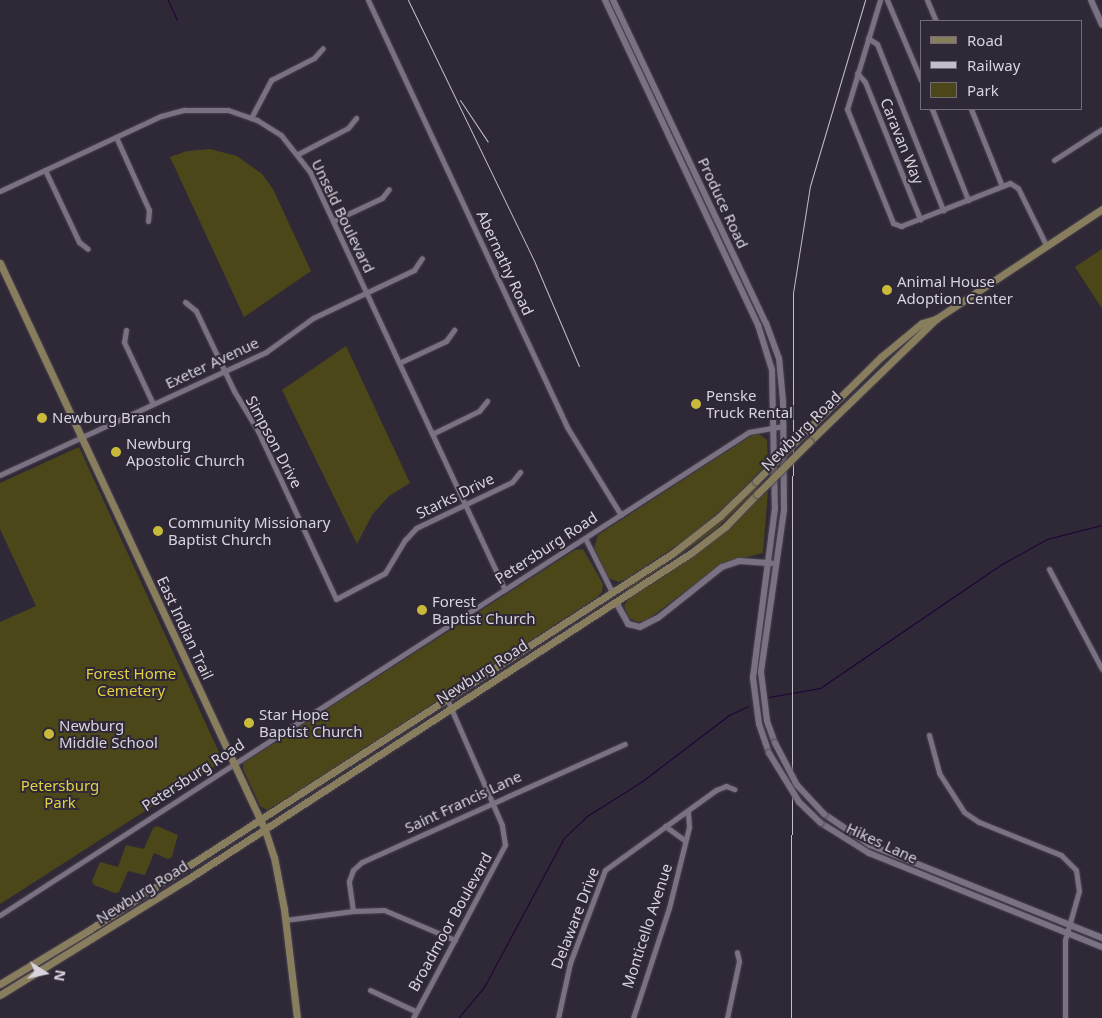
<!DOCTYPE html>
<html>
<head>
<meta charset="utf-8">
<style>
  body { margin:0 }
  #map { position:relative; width:1102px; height:1018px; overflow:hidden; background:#2f2836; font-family:"Noto Sans",sans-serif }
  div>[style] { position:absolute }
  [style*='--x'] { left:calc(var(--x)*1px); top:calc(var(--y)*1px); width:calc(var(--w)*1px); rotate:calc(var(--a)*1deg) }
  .green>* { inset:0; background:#4c4719 }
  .stream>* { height:1px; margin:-0.5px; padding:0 0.5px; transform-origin:0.5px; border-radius:0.5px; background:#1f0036 }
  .roads { filter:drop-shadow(0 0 1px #494350) drop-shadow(0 0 1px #494350) }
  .minor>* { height:5px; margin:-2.5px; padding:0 2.5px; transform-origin:2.5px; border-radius:2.5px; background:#7a7283 }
  .tertiary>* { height:6px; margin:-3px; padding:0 3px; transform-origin:3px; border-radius:3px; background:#7a7283 }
  .secondary>* { height:7px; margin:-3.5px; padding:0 3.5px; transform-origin:3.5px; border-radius:3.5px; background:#887e5e }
  .rail>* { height:1px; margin:-0.5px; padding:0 0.5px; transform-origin:0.5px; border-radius:0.5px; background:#c4bec9 }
  .bridges { filter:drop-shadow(0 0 1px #494350) drop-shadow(0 0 1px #494350) }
  .tertiary-bridge>* { height:6px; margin:-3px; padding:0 3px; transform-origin:3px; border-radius:3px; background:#7a7283 }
  .secondary-bridge>* { height:7px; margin:-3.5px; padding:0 3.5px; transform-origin:3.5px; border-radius:3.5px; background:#887e5e }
  .dots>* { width:14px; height:14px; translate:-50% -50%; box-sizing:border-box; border:2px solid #2f2836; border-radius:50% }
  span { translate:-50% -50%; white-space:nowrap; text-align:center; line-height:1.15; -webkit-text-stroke:4px #2f2836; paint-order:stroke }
  .street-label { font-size:15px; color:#d8d3dd }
  .poi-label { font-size:15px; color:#d8d3dd }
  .left { translate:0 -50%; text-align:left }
  .park-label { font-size:15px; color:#e2d241 }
  .legend { position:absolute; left:920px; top:20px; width:162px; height:90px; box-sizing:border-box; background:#2f2836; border:1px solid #736c79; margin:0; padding:6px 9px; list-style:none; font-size:15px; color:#d8d3dd }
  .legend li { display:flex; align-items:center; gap:10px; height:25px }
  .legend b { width:25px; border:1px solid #736c79 }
  .north { position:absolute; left:20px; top:948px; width:50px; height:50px; -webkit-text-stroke:4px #2f2836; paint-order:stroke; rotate:100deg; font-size:14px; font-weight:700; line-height:20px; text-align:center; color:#d8d3dd }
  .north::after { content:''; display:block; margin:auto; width:18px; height:22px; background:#d8d3dd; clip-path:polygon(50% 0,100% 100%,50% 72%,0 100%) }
</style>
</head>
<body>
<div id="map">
  <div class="green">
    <div style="clip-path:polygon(210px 149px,237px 156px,262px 174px,273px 189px,311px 271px,244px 317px,170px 157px,187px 151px)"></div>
    <div style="clip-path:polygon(1102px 249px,1102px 307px,1101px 307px,1075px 267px)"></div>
    <div style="clip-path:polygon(346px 346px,410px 483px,389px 496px,372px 515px,357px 544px,282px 390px)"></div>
    <div style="clip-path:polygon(759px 434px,767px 440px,768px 463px,728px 504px,688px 538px,626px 579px,619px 582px,608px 578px,594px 548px,598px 535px,752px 435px)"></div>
    <div style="clip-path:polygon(79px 447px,223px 761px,0 904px,0 622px,36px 606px,0 529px,0 483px)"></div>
    <div style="clip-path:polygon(756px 486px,759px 487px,756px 491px,715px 530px,627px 591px,625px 587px,696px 540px)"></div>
    <div style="clip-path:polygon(768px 490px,763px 553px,723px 563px,646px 621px,637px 622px,629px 618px,624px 606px,630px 596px,736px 522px)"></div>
    <div style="clip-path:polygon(583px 549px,603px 584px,602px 592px,596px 598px,286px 799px,267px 810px,260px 806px,243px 769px,243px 763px,575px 550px)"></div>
    <div style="clip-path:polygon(157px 826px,178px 835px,172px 857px,168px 859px,154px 853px,145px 875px,128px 871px,119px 892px,115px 893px,94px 885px,92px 881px,100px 862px,118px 867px,126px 845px,144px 849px,153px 828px)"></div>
  </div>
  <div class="stream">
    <div style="--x:168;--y:0;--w:22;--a:66"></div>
    <div style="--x:769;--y:697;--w:52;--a:-10"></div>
    <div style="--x:820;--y:688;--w:220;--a:-34.3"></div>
    <div style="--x:1002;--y:564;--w:51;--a:-29.1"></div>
    <div style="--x:1047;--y:539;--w:57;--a:-14.3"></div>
    <div style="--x:458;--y:1018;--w:40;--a:-50"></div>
    <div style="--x:484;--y:987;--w:169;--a:-61.8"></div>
    <div style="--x:564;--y:838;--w:32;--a:-44"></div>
    <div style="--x:587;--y:816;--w:64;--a:-32.2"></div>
    <div style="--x:641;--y:782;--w:111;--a:-37.3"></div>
    <div style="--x:729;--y:715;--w:21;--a:-25"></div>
  </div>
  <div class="roads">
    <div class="minor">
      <div style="--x:368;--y:0;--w:471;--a:65"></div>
      <div style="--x:567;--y:427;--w:103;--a:58.5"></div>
      <div style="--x:880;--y:0;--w:114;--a:106.8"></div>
      <div style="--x:847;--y:109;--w:123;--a:68"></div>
      <div style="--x:893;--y:223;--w:9;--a:21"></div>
      <div style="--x:901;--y:226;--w:117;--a:-21.5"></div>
      <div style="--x:1010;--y:183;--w:9;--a:32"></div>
      <div style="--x:1018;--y:188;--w:64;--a:63.8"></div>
      <div style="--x:887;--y:0;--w:87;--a:67"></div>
      <div style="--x:927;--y:0;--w:23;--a:67"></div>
      <div style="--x:868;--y:38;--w:11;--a:34"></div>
      <div style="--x:877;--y:44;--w:179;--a:68.3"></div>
      <div style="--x:857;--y:73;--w:12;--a:48"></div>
      <div style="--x:865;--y:82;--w:148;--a:68.1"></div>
      <div style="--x:932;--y:109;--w:98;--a:68.4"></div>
      <div style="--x:971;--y:109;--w:83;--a:68.1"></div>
      <div style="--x:251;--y:118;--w:43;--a:-62.2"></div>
      <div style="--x:271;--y:80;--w:48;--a:-27.1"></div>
      <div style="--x:314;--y:58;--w:13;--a:-48"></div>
      <div style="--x:116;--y:137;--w:80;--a:65.7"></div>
      <div style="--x:149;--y:210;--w:11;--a:95"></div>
      <div style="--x:298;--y:154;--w:56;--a:-27.5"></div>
      <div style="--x:348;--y:128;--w:13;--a:-51"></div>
      <div style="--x:1054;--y:160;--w:57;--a:-32.9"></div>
      <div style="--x:45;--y:170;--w:80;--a:64.7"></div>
      <div style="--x:79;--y:242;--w:11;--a:38"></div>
      <div style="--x:0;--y:191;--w:178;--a:-25"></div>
      <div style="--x:161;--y:116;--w:24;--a:-15"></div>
      <div style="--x:184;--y:110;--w:44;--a:0"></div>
      <div style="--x:228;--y:110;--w:31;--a:19"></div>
      <div style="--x:257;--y:120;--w:28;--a:32"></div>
      <div style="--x:281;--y:135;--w:47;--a:51.9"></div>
      <div style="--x:310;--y:172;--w:461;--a:65"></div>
      <div style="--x:333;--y:221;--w:54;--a:-25.1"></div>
      <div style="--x:382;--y:198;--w:11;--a:-52"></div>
      <div style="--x:185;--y:302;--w:14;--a:39"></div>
      <div style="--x:196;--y:311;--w:89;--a:64.6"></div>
      <div style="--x:234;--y:391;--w:47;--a:59"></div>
      <div style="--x:258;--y:431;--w:185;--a:65.1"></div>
      <div style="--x:336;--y:599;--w:55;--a:-28"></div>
      <div style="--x:385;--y:573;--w:39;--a:-59"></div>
      <div style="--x:405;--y:540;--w:16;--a:-47"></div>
      <div style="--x:416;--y:528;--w:106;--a:-25.6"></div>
      <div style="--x:512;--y:482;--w:13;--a:-51"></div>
      <div style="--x:126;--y:330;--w:12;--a:99"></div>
      <div style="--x:124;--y:342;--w:68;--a:64.9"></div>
      <div style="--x:399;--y:363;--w:52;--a:-25.1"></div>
      <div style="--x:446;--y:341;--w:14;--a:-54"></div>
      <div style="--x:432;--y:434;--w:52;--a:-26.1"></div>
      <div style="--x:479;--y:411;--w:13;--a:-51"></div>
      <div style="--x:0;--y:475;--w:293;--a:-24.8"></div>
      <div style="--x:266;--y:352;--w:58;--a:-35.9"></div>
      <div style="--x:313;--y:318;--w:112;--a:-25.4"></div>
      <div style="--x:414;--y:270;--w:14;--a:-56"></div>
      <div style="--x:585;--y:538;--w:60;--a:63.4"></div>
      <div style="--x:1049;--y:569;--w:113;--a:62.1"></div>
      <div style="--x:929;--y:735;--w:39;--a:75"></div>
      <div style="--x:939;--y:773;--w:46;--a:57.3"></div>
      <div style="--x:964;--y:812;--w:18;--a:34"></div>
      <div style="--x:979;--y:822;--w:88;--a:21.9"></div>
      <div style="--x:1061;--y:855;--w:21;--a:45"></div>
      <div style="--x:1076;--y:870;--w:21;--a:82"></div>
      <div style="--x:1079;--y:891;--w:51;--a:105.9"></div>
      <div style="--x:1065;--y:940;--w:78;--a:90"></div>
      <div style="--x:665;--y:826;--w:24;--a:36"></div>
      <div style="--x:353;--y:911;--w:30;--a:-98"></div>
      <div style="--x:349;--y:881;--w:12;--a:-70"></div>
      <div style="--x:353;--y:870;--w:12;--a:-42"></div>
      <div style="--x:362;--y:862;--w:288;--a:-24.2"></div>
      <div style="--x:0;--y:915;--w:891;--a:-32.82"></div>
      <div style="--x:749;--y:432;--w:35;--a:-10"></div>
      <div style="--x:285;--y:920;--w:69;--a:-7.5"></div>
      <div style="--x:353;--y:911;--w:31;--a:-2"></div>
      <div style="--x:384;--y:910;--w:77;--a:22.9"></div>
      <div style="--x:370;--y:990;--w:50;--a:25"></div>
      <div style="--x:413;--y:1018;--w:196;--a:-62"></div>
      <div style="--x:505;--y:845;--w:20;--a:-99"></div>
      <div style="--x:502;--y:825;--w:137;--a:-113.6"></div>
      <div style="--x:558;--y:1018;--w:56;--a:-77.7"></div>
      <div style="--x:570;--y:963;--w:99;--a:-69.4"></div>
      <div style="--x:605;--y:870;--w:137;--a:-35.8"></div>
      <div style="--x:716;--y:790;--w:11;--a:-22"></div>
      <div style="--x:726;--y:786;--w:9;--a:21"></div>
      <div style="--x:633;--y:1018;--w:116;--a:-71.9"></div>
      <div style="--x:669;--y:908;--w:83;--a:-76.1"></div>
      <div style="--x:689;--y:827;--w:15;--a:-94"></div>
      <div style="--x:727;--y:1018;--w:58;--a:-78.1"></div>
      <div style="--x:739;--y:961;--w:9;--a:-103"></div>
    </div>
    <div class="tertiary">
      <div style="--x:605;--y:0;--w:359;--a:64.8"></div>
      <div style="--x:758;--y:325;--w:47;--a:72.7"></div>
      <div style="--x:772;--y:370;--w:138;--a:88.8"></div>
      <div style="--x:775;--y:508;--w:171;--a:97.4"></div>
      <div style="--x:753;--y:678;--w:46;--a:82.6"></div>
      <div style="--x:759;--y:724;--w:31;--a:71"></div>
      <div style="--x:613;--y:0;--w:357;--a:64.7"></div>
      <div style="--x:766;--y:323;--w:37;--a:70"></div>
      <div style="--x:779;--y:358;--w:43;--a:84.7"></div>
      <div style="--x:783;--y:401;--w:109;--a:89.5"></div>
      <div style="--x:784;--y:510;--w:164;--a:98.1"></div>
      <div style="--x:761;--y:672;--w:49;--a:83"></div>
      <div style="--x:767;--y:721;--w:23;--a:70"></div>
      <div style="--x:1091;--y:0;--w:27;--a:66"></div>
      <div style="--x:616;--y:602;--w:25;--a:61"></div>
      <div style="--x:628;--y:624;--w:12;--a:14"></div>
      <div style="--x:640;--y:627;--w:20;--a:-27"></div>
      <div style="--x:658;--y:618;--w:82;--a:-38.6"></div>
      <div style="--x:722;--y:567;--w:18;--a:-19"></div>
      <div style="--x:739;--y:561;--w:32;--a:4"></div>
      <div style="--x:824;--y:814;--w:55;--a:34"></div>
      <div style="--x:870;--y:845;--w:250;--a:21.8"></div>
      <div style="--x:821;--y:823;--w:57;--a:32"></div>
      <div style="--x:869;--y:853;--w:251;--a:22"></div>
    </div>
    <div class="secondary">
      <div style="--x:0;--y:263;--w:626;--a:64.95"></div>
      <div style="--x:265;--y:830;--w:28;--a:72"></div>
      <div style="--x:274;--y:857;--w:53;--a:79.1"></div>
      <div style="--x:284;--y:909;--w:110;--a:83.2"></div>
      <div style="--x:810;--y:427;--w:100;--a:-44.6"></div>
      <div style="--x:881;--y:357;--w:53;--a:-39.7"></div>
      <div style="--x:922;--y:323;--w:15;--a:-16"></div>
      <div style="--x:936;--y:319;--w:199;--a:-33.5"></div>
      <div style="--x:809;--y:442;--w:177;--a:-44.1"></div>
      <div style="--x:0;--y:984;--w:104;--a:-31.2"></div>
      <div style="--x:89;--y:930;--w:695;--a:-32.84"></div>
      <div style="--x:673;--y:553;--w:60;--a:-38.2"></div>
      <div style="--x:720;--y:516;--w:50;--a:-44.2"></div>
      <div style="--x:0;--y:995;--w:221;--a:-31.7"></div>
      <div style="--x:188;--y:879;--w:599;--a:-32.95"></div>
      <div style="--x:691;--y:553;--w:44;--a:-37.6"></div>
      <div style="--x:726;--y:526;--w:45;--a:-45.9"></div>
    </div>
  </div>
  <div class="rail">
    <div style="--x:408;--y:0;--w:292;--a:64.2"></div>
    <div style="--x:535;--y:263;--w:112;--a:66.9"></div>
    <div style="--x:460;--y:100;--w:50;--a:56.3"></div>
    <div style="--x:791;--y:1018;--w:725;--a:-89.84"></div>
    <div style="--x:793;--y:293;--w:108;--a:-81"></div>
    <div style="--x:810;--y:186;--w:194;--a:-73.5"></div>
  </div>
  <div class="bridges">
    <div class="tertiary-bridge">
      <div style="--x:775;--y:743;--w:47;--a:62.4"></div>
      <div style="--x:797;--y:785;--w:40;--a:47"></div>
      <div style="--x:769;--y:753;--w:57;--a:58.5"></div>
      <div style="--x:799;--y:802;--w:30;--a:44"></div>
    </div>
    <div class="secondary-bridge">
      <div style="--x:756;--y:481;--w:76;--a:-45"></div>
      <div style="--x:757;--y:494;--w:74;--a:-45"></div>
    </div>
  </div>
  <div class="dots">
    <div style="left:887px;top:290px;background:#c9ba3a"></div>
    <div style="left:696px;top:404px;background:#c9ba3a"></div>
    <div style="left:42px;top:418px;background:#c9ba3a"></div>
    <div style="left:116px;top:452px;background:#c9ba3a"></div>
    <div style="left:158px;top:531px;background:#c9ba3a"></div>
    <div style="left:422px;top:610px;background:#c9ba3a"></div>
    <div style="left:249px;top:723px;background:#c9ba3a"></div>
    <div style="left:49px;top:734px;background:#c9ba3a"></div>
  </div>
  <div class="street-label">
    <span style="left:902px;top:141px;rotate:68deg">Caravan Way</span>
    <span style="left:723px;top:203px;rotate:65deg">Produce Road</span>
    <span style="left:343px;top:216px;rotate:64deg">Unseld Boulevard</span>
    <span style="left:505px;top:263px;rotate:65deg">Abernathy Road</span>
    <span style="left:212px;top:363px;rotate:-25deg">Exeter Avenue</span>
    <span style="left:801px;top:431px;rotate:-45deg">Newburg Road</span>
    <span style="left:274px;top:442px;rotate:62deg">Simpson Drive</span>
    <span style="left:455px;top:496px;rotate:-26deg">Starks Drive</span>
    <span style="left:546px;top:548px;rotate:-33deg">Petersburg Road</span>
    <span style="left:185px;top:628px;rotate:65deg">East Indian Trail</span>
    <span style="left:482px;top:672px;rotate:-33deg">Newburg Road</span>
    <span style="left:193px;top:775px;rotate:-33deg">Petersburg Road</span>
    <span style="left:463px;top:802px;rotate:-25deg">Saint Francis Lane</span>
    <span style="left:882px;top:843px;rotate:25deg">Hikes Lane</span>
    <span style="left:142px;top:892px;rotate:-32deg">Newburg Road</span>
    <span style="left:575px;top:918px;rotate:-69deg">Delaware Drive</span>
    <span style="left:450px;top:922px;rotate:-61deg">Broadmoor Boulevard</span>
    <span style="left:647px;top:926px;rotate:-72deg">Monticello Avenue</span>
  </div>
  <div class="poi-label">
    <span class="left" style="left:897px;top:290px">Animal House<br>Adoption Center</span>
    <span class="left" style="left:706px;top:404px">Penske<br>Truck Rental</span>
    <span class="left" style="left:52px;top:418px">Newburg Branch</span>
    <span class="left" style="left:126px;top:452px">Newburg<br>Apostolic Church</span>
    <span class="left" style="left:168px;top:531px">Community Missionary<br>Baptist Church</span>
    <span class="left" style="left:432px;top:610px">Forest<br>Baptist Church</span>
    <span class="left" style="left:259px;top:723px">Star Hope<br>Baptist Church</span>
    <span class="left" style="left:59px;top:734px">Newburg<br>Middle School</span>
  </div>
  <div class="park-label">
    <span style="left:131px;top:682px">Forest Home<br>Cemetery</span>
    <span style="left:60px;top:794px">Petersburg<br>Park</span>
  </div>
  <ul class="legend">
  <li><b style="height:6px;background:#887e5e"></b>Road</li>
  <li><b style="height:6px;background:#c4bec9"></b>Railway</li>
  <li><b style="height:14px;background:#4c4719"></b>Park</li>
  </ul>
  <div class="north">N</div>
</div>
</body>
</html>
